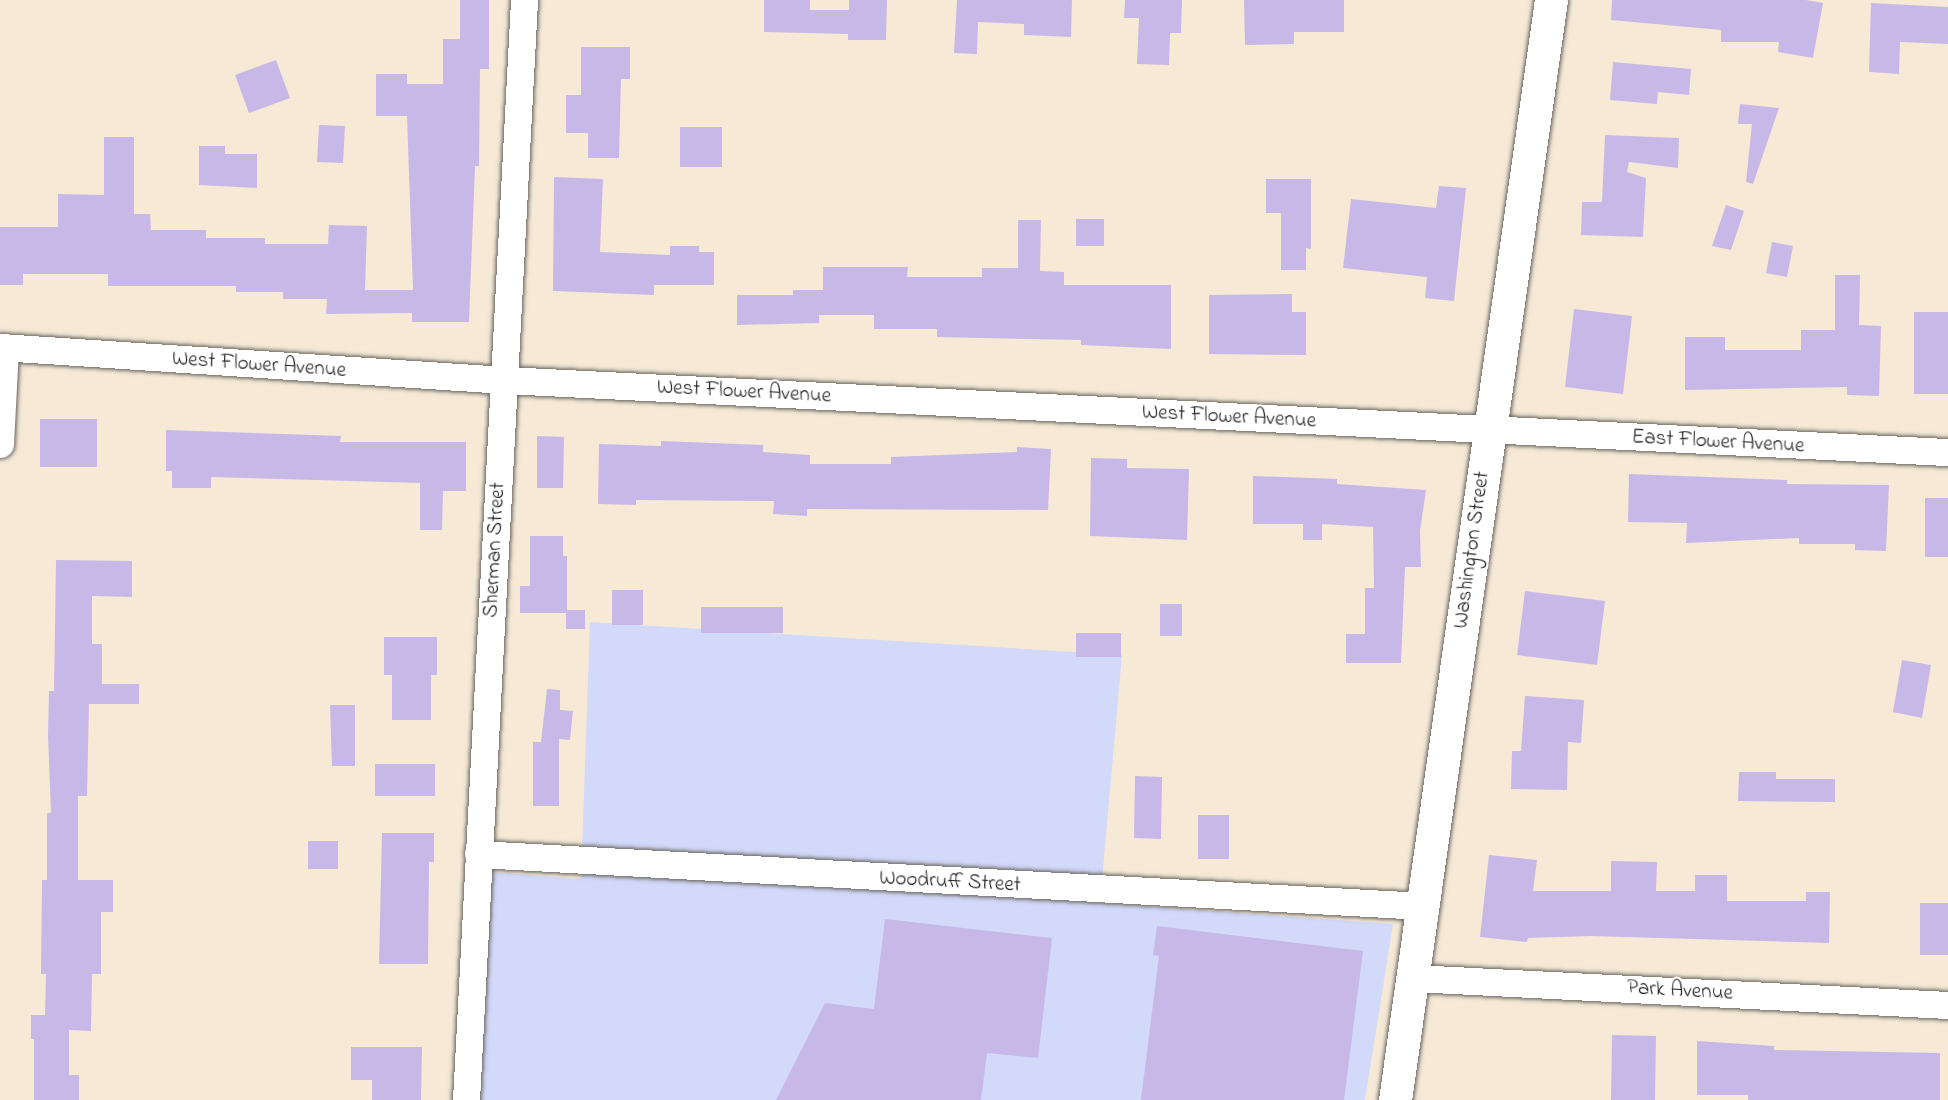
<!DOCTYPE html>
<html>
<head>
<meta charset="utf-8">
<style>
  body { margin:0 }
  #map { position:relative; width:1948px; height:1100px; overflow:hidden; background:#f6ead7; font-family:"Indie Flower",sans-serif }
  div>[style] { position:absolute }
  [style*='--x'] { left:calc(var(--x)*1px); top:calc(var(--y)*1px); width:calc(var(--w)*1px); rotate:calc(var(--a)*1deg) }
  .built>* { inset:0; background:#d2d9f9 }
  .building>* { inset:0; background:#c8b8e7 }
  .roads { filter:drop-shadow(0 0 2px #68645d) drop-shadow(0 0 2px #68645d) }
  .minor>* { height:27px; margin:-13.5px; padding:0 13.5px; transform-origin:13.5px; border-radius:13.5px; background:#fff }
  .major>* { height:33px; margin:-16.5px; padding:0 16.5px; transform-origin:16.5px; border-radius:16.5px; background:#fff }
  span { translate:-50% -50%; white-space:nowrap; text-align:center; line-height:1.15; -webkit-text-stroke:4.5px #fff; paint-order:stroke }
  .street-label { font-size:21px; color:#1c1c1c }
</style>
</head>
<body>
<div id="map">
  <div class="built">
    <div style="clip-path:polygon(590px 622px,1122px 655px,1100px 903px,1393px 924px,1365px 1100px,478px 1100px,490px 872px,581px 879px)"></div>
  </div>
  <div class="building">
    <div style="clip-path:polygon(460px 0,489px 0,489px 69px,480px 69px,479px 166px,475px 166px,469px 322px,412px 322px,412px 313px,326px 314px,327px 299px,283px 299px,283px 292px,236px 292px,236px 286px,108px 286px,108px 274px,23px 274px,23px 285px,0 285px,0 227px,58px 227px,58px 194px,104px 195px,104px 137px,134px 137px,134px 214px,150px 214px,151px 230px,206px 230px,206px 238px,265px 238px,265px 244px,328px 244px,329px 225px,367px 226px,365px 290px,413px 290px,407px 116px,376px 116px,376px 74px,407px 74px,407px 84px,443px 84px,443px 39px,460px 39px)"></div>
    <div style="clip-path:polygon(764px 0,810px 0,810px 10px,849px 10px,849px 0,887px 0,886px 40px,848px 40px,848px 34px,764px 32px)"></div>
    <div style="clip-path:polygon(957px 0,1072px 0,1071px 37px,1024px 35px,1024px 24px,978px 22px,977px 54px,954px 53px)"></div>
    <div style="clip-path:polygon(1125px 0,1182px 0,1181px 33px,1170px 33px,1169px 65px,1137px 64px,1139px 18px,1124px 18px)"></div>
    <div style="clip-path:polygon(1244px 0,1344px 0,1344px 32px,1294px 32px,1294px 44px,1245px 45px)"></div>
    <div style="clip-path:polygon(1612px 0,1806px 0,1823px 3px,1813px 58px,1778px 52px,1779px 42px,1721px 42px,1721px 30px,1611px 20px)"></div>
    <div style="clip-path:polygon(1871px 3px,1948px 7px,1948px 44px,1900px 42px,1899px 74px,1869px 72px)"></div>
    <div style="clip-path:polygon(581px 47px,630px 47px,630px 79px,621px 79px,619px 158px,588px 158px,588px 133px,566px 133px,566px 95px,581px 95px)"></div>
    <div style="clip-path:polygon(276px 60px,290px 98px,249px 113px,235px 75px)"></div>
    <div style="clip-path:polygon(1613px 62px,1691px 69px,1689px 95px,1658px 92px,1657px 104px,1610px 100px)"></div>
    <div style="clip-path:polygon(1740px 104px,1779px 108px,1753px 184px,1746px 182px,1752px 124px,1738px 124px)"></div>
    <div style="clip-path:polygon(319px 125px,345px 126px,343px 163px,317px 162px)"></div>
    <div style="clip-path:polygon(680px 127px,722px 127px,722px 167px,680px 167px)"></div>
    <div style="clip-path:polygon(1605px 135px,1679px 138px,1678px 168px,1629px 162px,1627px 172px,1646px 178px,1643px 237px,1581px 235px,1582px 202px,1602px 202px)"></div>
    <div style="clip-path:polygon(199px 146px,225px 146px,225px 154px,257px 154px,257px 188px,199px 185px)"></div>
    <div style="clip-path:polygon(554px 177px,603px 179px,600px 252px,670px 255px,670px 246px,699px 246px,699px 252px,714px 252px,714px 285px,654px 285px,654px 295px,553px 291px)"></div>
    <div style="clip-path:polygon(1266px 179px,1311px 179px,1311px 249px,1306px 248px,1306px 270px,1281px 270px,1281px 213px,1266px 213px)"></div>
    <div style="clip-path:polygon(1439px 186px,1466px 188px,1454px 301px,1425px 298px,1427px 277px,1343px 268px,1351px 199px,1436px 208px)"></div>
    <div style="clip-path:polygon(1726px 205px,1744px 211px,1731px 250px,1712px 246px)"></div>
    <div style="clip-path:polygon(1076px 219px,1104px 219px,1104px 246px,1076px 246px)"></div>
    <div style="clip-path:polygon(1018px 220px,1041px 220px,1040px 271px,1064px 272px,1064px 285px,1171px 285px,1171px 349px,1081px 345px,1081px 340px,937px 337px,937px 329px,874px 329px,874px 315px,819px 315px,819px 323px,737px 325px,737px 295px,793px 295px,793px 290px,823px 290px,823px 267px,908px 267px,907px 277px,982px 277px,982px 268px,1018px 268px)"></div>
    <div style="clip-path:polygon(1772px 242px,1793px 246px,1787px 277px,1766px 273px)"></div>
    <div style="clip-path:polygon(1835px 275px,1860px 275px,1859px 325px,1881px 326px,1879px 396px,1847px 395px,1847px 387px,1685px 390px,1685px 337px,1725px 337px,1725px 350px,1801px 350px,1801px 330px,1835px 330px)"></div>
    <div style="clip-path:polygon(1292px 294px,1292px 312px,1306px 312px,1306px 355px,1209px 354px,1209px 295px)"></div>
    <div style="clip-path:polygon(1574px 309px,1632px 316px,1623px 394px,1565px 387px)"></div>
    <div style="clip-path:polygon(1914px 312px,1948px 312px,1948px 394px,1914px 394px)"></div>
    <div style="clip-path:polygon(40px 419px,97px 419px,97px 467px,40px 467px)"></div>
    <div style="clip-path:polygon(166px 430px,341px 436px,340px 442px,466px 442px,466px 491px,443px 491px,442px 530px,420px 530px,420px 483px,211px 477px,211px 488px,172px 488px,172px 471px,166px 471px)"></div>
    <div style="clip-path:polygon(537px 436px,564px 437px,563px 488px,537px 488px)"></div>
    <div style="clip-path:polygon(661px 441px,763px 445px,763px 452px,810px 455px,810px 464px,891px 464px,891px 457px,1017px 452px,1017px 447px,1051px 449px,1048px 510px,807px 509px,807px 516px,773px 514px,774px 501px,636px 500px,636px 505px,598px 504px,599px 444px,661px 446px)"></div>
    <div style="clip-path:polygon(1091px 458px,1127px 459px,1127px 468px,1189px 469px,1187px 540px,1090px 536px)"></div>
    <div style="clip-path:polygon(1629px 474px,1787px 480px,1787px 484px,1889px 485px,1886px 551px,1855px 550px,1855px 544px,1799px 544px,1799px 538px,1686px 543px,1687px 523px,1628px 522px)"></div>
    <div style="clip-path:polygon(1253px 476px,1337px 479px,1337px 484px,1426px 490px,1420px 531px,1421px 567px,1405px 567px,1401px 663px,1346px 663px,1346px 634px,1365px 634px,1365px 588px,1374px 588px,1373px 527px,1322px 524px,1322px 540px,1303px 540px,1303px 524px,1253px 524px)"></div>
    <div style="clip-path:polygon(1925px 498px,1948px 498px,1948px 557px,1925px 557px)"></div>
    <div style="clip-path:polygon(530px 536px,563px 536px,563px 556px,567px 556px,567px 610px,585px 610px,585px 629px,566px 629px,566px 613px,520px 613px,520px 586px,530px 586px)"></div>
    <div style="clip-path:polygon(56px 560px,132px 561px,132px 597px,92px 596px,92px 644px,102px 644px,102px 684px,139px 684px,139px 704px,89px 704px,87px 796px,78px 796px,78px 880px,113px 880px,113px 912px,101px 912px,101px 974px,92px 974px,91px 1031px,69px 1030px,69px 1075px,79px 1075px,79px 1100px,34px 1100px,34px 1039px,31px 1039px,31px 1015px,45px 1015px,46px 974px,41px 974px,42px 880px,47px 880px,47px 813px,51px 813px,48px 735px,49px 691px,54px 691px)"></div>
    <div style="clip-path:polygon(612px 590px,643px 590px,643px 625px,612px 625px)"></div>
    <div style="clip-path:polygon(1525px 591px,1605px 601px,1597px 665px,1517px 655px)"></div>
    <div style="clip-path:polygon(1160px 604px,1182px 604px,1182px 636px,1160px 636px)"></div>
    <div style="clip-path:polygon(701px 607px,783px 607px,783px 633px,701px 633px)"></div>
    <div style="clip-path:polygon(1076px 633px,1121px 633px,1121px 657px,1076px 657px)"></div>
    <div style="clip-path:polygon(384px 637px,437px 637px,437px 675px,431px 675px,431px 720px,392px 720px,392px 675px,384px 675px)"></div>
    <div style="clip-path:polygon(1902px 660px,1931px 665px,1922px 718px,1893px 712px)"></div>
    <div style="clip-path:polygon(547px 689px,560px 690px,560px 710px,573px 711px,570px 740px,559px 739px,559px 806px,533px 806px,533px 742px,541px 742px)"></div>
    <div style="clip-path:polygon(1525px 696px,1584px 700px,1581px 743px,1568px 742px,1567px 790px,1511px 789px,1512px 751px,1521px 751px)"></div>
    <div style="clip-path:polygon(330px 705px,355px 705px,355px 766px,332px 766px)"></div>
    <div style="clip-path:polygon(375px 764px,435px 764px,435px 796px,375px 796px)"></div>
    <div style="clip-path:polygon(1739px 772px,1776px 772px,1776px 779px,1835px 779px,1835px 802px,1738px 801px)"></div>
    <div style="clip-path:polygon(1135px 776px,1162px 777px,1161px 839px,1134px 838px)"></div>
    <div style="clip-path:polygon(1198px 815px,1229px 815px,1229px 859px,1198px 859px)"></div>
    <div style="clip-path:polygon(382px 833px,434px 833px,434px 862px,429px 862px,428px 964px,379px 964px)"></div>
    <div style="clip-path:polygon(308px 841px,338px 841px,338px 869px,308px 869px)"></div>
    <div style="clip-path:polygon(1489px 855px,1537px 860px,1533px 891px,1611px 891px,1611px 861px,1657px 862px,1656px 891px,1695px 891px,1695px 875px,1727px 875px,1727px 901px,1806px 901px,1806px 892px,1830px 892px,1829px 943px,1591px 936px,1528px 938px,1527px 942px,1480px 937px)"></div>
    <div style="clip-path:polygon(1920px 903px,1948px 903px,1948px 955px,1920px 955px)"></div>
    <div style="clip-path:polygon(885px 919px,1052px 938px,1038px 1058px,987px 1053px,981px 1100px,776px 1100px,825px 1003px,874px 1009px)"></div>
    <div style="clip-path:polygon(1157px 926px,1363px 951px,1344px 1100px,1141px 1100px,1159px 956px,1153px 955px)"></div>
    <div style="clip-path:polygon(1612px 1035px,1656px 1036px,1655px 1100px,1611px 1100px)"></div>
    <div style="clip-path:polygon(1697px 1041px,1774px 1046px,1774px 1050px,1940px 1053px,1940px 1100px,1748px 1100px,1748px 1095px,1697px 1095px)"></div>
    <div style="clip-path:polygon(351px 1047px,422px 1047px,421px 1100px,372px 1100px,372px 1080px,351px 1080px)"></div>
  </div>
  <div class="roads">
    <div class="minor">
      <div style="--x:0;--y:347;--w:506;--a:3.74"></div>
      <div style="--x:505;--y:380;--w:1445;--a:2.86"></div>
      <div style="--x:0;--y:444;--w:97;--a:-87"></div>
      <div style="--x:478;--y:854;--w:945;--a:3.15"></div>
      <div style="--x:1413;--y:978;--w:536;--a:2.89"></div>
      <div style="--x:466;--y:1100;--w:1102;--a:-86.98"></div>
    </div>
    <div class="major">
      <div style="--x:1395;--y:1100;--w:1111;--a:-81.93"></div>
    </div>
  </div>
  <div class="street-label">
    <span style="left:259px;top:365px;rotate:4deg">West Flower Avenue</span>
    <span style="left:744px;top:392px;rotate:3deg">West Flower Avenue</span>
    <span style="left:1229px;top:417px;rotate:3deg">West Flower Avenue</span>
    <span style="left:1718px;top:442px;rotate:3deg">East Flower Avenue</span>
    <span style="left:495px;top:550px;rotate:-87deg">Sherman Street</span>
    <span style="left:1472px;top:550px;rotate:-82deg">Washington Street</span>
    <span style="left:950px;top:882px;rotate:3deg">Woodruff Street</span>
    <span style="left:1680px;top:991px;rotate:3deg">Park Avenue</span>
  </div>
</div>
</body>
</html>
